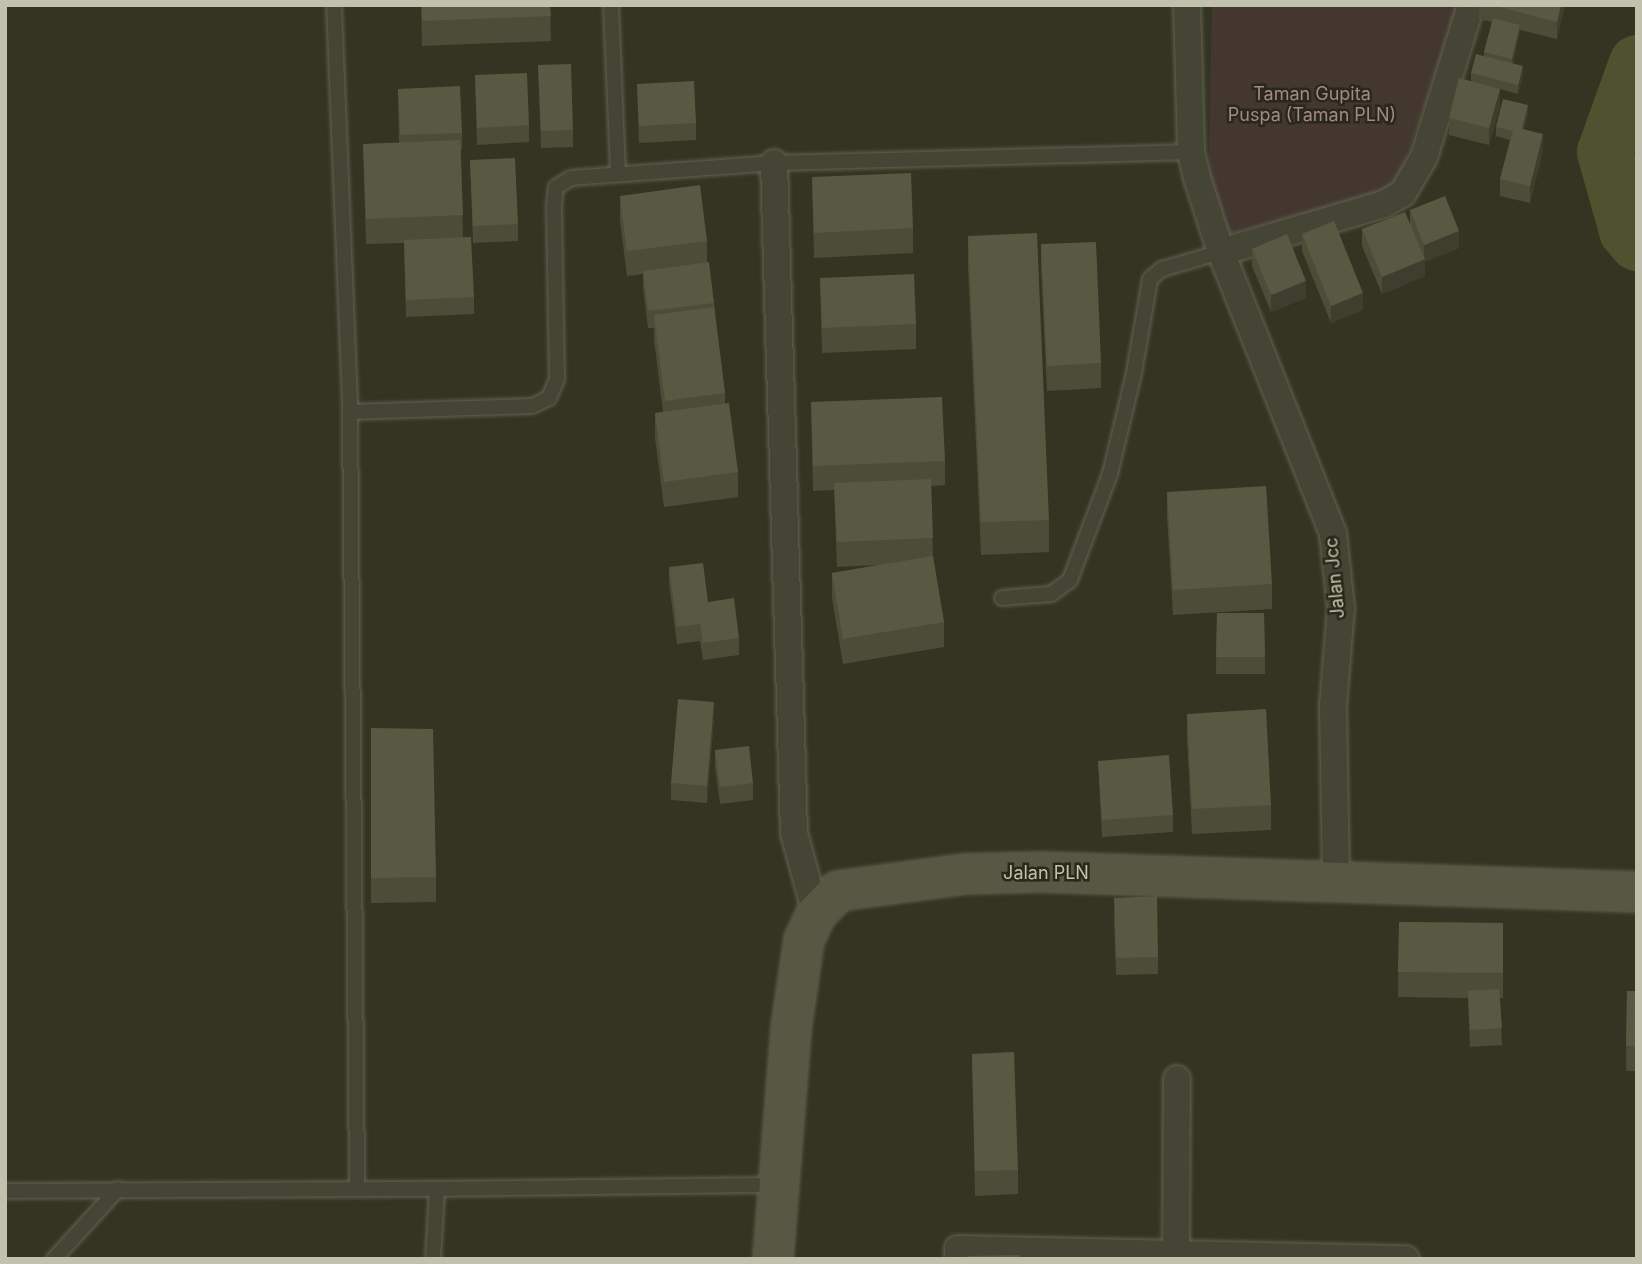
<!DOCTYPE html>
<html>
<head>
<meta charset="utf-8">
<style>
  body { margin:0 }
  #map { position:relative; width:1642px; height:1264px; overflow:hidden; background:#333421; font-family:Inter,sans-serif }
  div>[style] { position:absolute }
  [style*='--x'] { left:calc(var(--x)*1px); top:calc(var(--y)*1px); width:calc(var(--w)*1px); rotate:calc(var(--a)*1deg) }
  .green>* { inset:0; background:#443730 }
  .river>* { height:56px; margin:-28px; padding:0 28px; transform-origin:28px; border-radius:28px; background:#50512f }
  .roads { filter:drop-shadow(0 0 2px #626352) drop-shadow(0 0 2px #626352) }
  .lane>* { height:14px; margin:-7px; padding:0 7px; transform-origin:7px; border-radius:7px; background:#444534 }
  .street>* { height:26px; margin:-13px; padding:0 13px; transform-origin:13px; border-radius:13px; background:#444534 }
  .secondary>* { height:38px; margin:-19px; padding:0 19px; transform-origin:19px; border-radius:19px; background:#565843 }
  .wall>* { inset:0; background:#4c4d39 }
  .shaded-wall>* { inset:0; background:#3e3e2e }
  .building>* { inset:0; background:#585942 }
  span { translate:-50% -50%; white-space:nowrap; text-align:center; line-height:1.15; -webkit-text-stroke:5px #29291a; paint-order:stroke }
  .park-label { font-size:18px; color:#a68690 }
  .street-label { font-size:18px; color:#c0c2ae }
  .frame { position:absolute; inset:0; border:7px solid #c0c2ae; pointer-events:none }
</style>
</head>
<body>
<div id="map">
  <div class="green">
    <div style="clip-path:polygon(1212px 5px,1459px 5px,1396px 188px,1207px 240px)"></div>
  </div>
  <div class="river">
    <div style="--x:1637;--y:63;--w:95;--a:109.8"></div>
    <div style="--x:1605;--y:152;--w:82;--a:74.4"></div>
    <div style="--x:1627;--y:231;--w:16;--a:50"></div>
  </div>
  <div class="roads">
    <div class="lane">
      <div style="--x:334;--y:5;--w:407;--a:87.7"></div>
      <div style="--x:350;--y:412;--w:777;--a:89.48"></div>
      <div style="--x:611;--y:5;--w:168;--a:87.6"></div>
      <div style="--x:350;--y:412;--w:182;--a:-1.9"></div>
      <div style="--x:532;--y:406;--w:19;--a:-25"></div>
      <div style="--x:549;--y:398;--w:21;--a:-67"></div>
      <div style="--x:557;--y:379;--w:173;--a:-91"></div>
      <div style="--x:554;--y:206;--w:19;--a:-84"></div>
      <div style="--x:556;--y:187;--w:17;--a:-31"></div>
      <div style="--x:571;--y:178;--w:204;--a:-4.2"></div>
      <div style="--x:774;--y:163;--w:417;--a:-1.5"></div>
      <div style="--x:1002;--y:598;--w:49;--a:-4.7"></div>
      <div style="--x:1051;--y:594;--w:24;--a:-36"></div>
      <div style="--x:1070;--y:580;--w:113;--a:-69.3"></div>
      <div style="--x:1110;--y:474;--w:104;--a:-76.6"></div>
      <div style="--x:1134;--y:373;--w:95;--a:-80.3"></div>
      <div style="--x:1150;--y:279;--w:16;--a:-40"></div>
      <div style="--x:1162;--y:269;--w:61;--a:-16.1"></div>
      <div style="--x:5;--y:1191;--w:432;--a:-0.3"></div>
      <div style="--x:54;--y:1259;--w:95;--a:-47.6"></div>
      <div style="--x:433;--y:1259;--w:70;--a:-86.7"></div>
      <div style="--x:437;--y:1189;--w:341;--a:-0.7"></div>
    </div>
    <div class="street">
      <div style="--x:1187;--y:5;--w:147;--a:88.4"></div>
      <div style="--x:1191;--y:152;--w:27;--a:77"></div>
      <div style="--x:1197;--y:178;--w:78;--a:72"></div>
      <div style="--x:1221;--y:252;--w:303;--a:68.3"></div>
      <div style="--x:1333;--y:534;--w:74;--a:83.8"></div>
      <div style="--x:1341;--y:608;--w:98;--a:94.7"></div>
      <div style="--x:1333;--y:706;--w:177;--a:89"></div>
      <div style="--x:774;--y:163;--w:670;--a:88.29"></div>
      <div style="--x:794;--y:833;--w:84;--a:74.8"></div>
      <div style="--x:1221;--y:252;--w:170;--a:-16.4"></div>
      <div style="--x:1384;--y:204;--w:22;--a:-30"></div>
      <div style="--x:1403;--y:193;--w:42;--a:-59.7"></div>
      <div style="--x:1424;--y:157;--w:159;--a:-72.8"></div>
      <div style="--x:1176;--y:1254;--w:175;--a:-89.7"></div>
      <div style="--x:958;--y:1259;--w:10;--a:-90"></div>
      <div style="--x:958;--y:1249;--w:448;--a:1.3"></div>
    </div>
    <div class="secondary">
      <div style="--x:773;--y:1259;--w:231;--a:-85.5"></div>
      <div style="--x:791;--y:1029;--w:90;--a:-81.7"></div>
      <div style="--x:804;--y:940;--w:29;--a:-65"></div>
      <div style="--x:816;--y:914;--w:32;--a:-46"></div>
      <div style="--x:838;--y:891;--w:129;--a:-7.6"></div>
      <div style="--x:966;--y:874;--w:75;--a:-1.5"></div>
      <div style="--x:1041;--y:872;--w:596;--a:1.92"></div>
    </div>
  </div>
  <div class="wall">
    <div style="clip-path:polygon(421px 5px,550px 5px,551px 41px,422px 46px)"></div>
    <div style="clip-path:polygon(1479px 5px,1565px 5px,1557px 39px,1520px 30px,1513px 63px,1523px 75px,1518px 94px,1500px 89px,1500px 106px,1489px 145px,1449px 135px,1449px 118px,1471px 81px,1471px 73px,1484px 56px,1484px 52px,1492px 22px,1479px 19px)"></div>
    <div style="clip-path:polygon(538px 65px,573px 130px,573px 147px,541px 148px)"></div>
    <div style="clip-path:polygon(475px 75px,529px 125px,529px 142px,477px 145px)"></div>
    <div style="clip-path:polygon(637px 84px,696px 123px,696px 140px,639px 143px)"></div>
    <div style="clip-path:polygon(398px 89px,462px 133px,462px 150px,461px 150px,463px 238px,474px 297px,474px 314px,406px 317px,404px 243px,366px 244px,363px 144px,399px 143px)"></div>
    <div style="clip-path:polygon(1528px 113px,1524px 129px,1543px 151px,1530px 203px,1500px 196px,1500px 179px,1510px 140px,1496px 136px,1496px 127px)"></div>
    <div style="clip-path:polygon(470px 160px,518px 224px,518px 241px,473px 243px)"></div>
    <div style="clip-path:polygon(812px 177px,913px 228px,913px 253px,814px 258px)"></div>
    <div style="clip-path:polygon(620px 196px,707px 241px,707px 263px,714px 303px,725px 393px,725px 404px,738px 472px,738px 497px,664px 507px,655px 438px,655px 413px,663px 412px,654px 340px,654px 328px,648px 328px,643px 288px,643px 274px,627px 276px,620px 221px)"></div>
    <div style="clip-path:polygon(1410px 210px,1459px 248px,1425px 262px,1425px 276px,1382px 294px,1362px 246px,1362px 229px,1410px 224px)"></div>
    <div style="clip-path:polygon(1302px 234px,1363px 310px,1331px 323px,1302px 251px)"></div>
    <div style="clip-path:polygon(968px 236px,1049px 520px,1049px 552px,981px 555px,968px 268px)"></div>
    <div style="clip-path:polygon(1041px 244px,1101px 363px,1101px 388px,1047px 391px,1041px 269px)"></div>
    <div style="clip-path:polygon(1252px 249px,1306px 298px,1271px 312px,1252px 266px)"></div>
    <div style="clip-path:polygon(820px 278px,916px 324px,916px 349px,822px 353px)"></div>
    <div style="clip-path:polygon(811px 402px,945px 461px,945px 485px,931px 486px,933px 558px,944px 622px,944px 647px,843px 664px,832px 598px,832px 573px,878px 565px,837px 567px,834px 490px,813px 491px)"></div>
    <div style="clip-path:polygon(1167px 492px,1272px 584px,1272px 609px,1173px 615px,1167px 517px)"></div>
    <div style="clip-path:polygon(669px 567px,708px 602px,739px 638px,739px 655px,703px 660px,700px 641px,677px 644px,669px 584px)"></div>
    <div style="clip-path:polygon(1217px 613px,1264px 613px,1265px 674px,1216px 674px)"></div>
    <div style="clip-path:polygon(1187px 714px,1271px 805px,1271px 830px,1192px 834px,1187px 739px)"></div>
    <div style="clip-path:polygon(714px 719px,707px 803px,671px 800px,671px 783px)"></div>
    <div style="clip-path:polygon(371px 728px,436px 877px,436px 902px,371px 903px)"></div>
    <div style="clip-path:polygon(715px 750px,753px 783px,753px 800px,720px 804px,715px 767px)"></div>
    <div style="clip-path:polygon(1098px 761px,1173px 815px,1173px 832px,1102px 837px)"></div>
    <div style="clip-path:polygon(1114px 915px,1158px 957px,1158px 974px,1116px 975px)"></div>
    <div style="clip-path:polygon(1399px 922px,1503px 923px,1503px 998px,1500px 998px,1502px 1045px,1470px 1047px,1468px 998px,1398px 997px)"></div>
    <div style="clip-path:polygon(1627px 991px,1637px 991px,1637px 1071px,1626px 1071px)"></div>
    <div style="clip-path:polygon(972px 1054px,1018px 1170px,1018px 1194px,975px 1196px)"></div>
  </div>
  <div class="shaded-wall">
    <div style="clip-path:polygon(1561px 5px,1565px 5px,1557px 39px,1557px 22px)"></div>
    <div style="clip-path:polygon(1520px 25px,1520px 34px,1512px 67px,1512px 59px)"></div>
    <div style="clip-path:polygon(1523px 66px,1523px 75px,1518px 94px,1518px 85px)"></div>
    <div style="clip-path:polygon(1500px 89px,1500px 106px,1489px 145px,1489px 128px)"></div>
    <div style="clip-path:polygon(1528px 105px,1528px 113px,1520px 142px,1520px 133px)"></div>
    <div style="clip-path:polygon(1543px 134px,1543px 151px,1530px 203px,1530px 186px)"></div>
    <div style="clip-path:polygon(1459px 231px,1459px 248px,1425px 262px,1425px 276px,1382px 294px,1382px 277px,1424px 260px,1424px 245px)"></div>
    <div style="clip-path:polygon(1306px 281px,1306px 298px,1271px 312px,1271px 295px)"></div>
    <div style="clip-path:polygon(1363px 293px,1363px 310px,1331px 323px,1331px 306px)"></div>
    <div style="clip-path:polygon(714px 702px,714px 719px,707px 803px,707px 786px)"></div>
  </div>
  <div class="building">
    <div style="clip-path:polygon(422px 5px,550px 5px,551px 16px,422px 21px)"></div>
    <div style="clip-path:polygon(1492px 5px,1561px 5px,1557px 22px)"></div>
    <div style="clip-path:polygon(1493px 18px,1520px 25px,1512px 59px,1484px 52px)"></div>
    <div style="clip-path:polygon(1476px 54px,1523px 66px,1518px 85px,1471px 73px)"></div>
    <div style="clip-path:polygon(571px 64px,573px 130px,541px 131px,538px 65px)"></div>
    <div style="clip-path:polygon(527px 73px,529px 125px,477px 128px,475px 75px)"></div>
    <div style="clip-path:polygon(1459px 78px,1500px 89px,1489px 128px,1449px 118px)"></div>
    <div style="clip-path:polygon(694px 81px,696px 123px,639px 126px,637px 84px)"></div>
    <div style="clip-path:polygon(460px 86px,462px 133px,400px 135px,398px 89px)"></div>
    <div style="clip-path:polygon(1503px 99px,1528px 105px,1522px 129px,1514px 127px,1513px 131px,1496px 127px)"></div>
    <div style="clip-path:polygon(1514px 127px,1543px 134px,1530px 186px,1500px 179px)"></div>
    <div style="clip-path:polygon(460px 140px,463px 215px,366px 219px,363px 144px)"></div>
    <div style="clip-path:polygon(515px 158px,518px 224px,473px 226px,470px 160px)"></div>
    <div style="clip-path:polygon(911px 173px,913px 228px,814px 233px,812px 177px)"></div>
    <div style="clip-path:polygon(700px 185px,707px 241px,627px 251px,620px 196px)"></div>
    <div style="clip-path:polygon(1445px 196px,1459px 231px,1424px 245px,1410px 210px)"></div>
    <div style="clip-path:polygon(1405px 212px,1425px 259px,1382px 277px,1362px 229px)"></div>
    <div style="clip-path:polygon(1334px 221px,1363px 293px,1331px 306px,1302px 234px)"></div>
    <div style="clip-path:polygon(1037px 233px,1049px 520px,981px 522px,968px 236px)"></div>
    <div style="clip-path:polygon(1287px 234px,1306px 281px,1271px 295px,1252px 249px)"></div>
    <div style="clip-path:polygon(471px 237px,474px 297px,406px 300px,404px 240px)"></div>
    <div style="clip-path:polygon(1096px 242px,1101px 363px,1047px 366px,1041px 244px)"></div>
    <div style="clip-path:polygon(709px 262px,714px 303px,648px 311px,643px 271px)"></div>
    <div style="clip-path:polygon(914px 274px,916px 324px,822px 328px,820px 278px)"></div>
    <div style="clip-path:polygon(714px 307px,725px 393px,665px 401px,654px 315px)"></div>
    <div style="clip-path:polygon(942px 397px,945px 461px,813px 466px,811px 402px)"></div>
    <div style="clip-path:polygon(729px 403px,738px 472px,664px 482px,655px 413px)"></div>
    <div style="clip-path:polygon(931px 479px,933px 538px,837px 542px,834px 483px)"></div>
    <div style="clip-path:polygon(1266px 486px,1272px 584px,1173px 590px,1167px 492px)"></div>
    <div style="clip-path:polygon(933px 556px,944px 622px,843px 639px,832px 573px)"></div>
    <div style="clip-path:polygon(703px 563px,708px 602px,734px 598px,739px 638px,703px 643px,700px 624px,677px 627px,669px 567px)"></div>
    <div style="clip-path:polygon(1217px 613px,1264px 613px,1265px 657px,1216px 657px)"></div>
    <div style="clip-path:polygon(678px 699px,714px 702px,707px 786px,671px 783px)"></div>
    <div style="clip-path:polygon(1266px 709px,1271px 805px,1192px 809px,1187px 714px)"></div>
    <div style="clip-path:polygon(371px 728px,433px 729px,436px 877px,371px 878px)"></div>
    <div style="clip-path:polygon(749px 746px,753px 783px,720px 787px,715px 750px)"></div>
    <div style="clip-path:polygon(1169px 755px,1173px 815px,1102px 820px,1098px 761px)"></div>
    <div style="clip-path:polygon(1157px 896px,1158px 957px,1116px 958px,1114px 898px)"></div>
    <div style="clip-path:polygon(1399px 922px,1503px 923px,1503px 973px,1398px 972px)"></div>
    <div style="clip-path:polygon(1499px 989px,1502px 1028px,1470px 1030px,1468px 991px)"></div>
    <div style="clip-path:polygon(1627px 991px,1637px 991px,1637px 1046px,1626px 1046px)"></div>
    <div style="clip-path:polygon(1014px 1052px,1018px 1170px,975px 1171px,972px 1054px)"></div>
    <div style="clip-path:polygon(1020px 1255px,1020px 1259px,968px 1259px,967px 1256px)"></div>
  </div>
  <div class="park-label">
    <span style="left:1312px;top:105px">Taman Gupita<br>Puspa (Taman PLN)</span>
  </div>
  <div class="street-label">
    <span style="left:1335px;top:578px;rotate:-95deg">Jalan Jcc</span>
    <span style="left:1046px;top:873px">Jalan PLN</span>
  </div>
  <div class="frame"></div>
</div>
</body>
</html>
